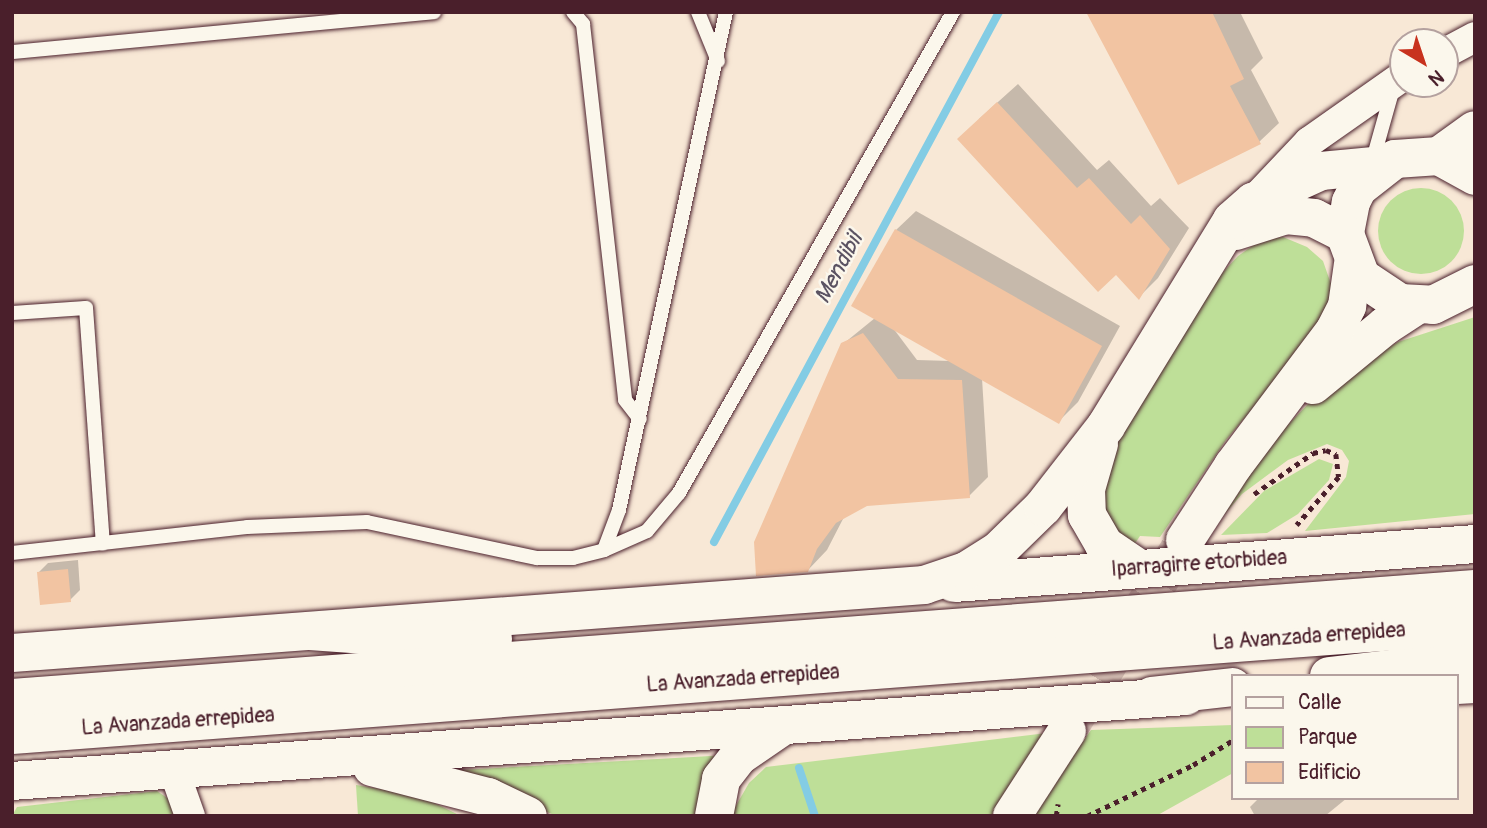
<!DOCTYPE html>
<html>
<head>
<meta charset="utf-8">
<style>
  body { margin:0 }
  #map { position:relative; width:1487px; height:828px; overflow:hidden; background:#f8e8d6; font-family:Pangolin,sans-serif }
  div>[style] { position:absolute }
  [style*='--x'] { left:calc(var(--x)*1px); top:calc(var(--y)*1px); width:calc(var(--w)*1px); rotate:calc(var(--a)*1deg) }
  .green>* { inset:0; background:#bedf98 }
  .round { border-radius:50% }
  .shadow>* { inset:0; background:#0003 }
  .stream>* { height:8px; margin:-4px; padding:0 4px; transform-origin:4px; border-radius:4px; background:#83cce4 }
  .building>* { inset:0; background:#f2c4a2 }
  .secondary-tunnel>* { height:38px; margin-top:-19px; transform-origin:0; background:repeating-linear-gradient(90deg,#d5c0b4 0 38px,transparent 0 57px) }
  .path>* { height:4.5px; margin-top:-2.25px; transform-origin:0; background:repeating-linear-gradient(90deg,#4a1f2b 0 5px,transparent 0 10px) }
  .roads { filter:drop-shadow(0 0 2px #4a1f2b) drop-shadow(0 0 2px #4a1f2b) }
  .lane>* { height:14px; margin:-7px; padding:0 7px; transform-origin:7px; border-radius:7px; background:#fbf7ec }
  .street>* { height:30px; margin:-15px; padding:0 15px; transform-origin:15px; border-radius:15px; background:#fbf7ec }
  .secondary>* { height:38px; margin:-19px; padding:0 19px; transform-origin:19px; border-radius:19px; background:#fbf7ec }
  .primary>* { height:38px; margin:-19px; padding:0 19px; transform-origin:19px; border-radius:19px; background:#fbf7ec }
  .highway>* { height:38px; margin:-19px; padding:0 19px; transform-origin:19px; border-radius:19px; background:#fbf7ec }
  span { translate:-50% -50%; white-space:nowrap; text-align:center; line-height:1.15; -webkit-text-stroke:5px #fbf7ec; paint-order:stroke }
  .street-label { font-size:21px; color:#4a1f2b }
  .water-label { font-size:23px; color:#5b5362; font-style:italic }
  .frame { position:absolute; inset:0; border:14px solid #4a1f2b; pointer-events:none }
  .legend { position:absolute; left:1231px; top:674px; width:228px; height:126px; box-sizing:border-box; background:#fbf7ec; border:2px solid #b4a19f; margin:0; padding:9px 12px; list-style:none; font-size:21px; color:#4a1f2b }
  .legend li { display:flex; align-items:center; gap:14px; height:35px }
  .legend b { width:35px; border:2px solid #b4a19f }
  .north { position:absolute; left:1389px; top:28px; width:70px; height:70px; box-sizing:border-box; background:#fbf7ec; border:2px solid #b4a19f; border-radius:50%; rotate:141deg; font-size:19px; font-weight:700; line-height:28px; text-align:center; color:#4a1f2b }
  .north::after { content:''; display:block; margin:auto; width:24px; height:32px; background:#c8321e; clip-path:polygon(50% 0,100% 100%,50% 72%,0 100%) }
</style>
</head>
<body>
<div id="map">
  <div class="green">
    <div class="round" style="left:1378px;top:188px;width:86px;height:86px"></div>
    <div style="clip-path:polygon(1283px 237px,1307px 247px,1323px 261px,1331px 284px,1330px 303px,1301px 351px,1226px 440px,1160px 537px,1140px 536px,1132px 548px,1100px 512px,1115px 445px,1214px 282px,1238px 256px,1261px 240px)"></div>
    <div style="clip-path:polygon(1475px 317px,1475px 514px,1305px 531px,1346px 477px,1349px 461px,1342px 450px,1327px 444px,1288px 460px,1242px 494px,1207px 535px,1280px 433px,1313px 399px,1356px 366px,1398px 342px)"></div>
    <div style="clip-path:polygon(1319px 459px,1333px 464px,1329px 480px,1298px 514px,1267px 533px,1221px 535px,1264px 491px)"></div>
    <div style="clip-path:polygon(1233px 725px,1233px 773px,1156px 816px,1028px 816px,1091px 730px)"></div>
    <div style="clip-path:polygon(1047px 733px,991px 816px,730px 816px,749px 783px,766px 767px)"></div>
    <div style="clip-path:polygon(729px 755px,699px 816px,557px 816px,442px 771px)"></div>
    <div style="clip-path:polygon(356px 785px,418px 795px,461px 816px,358px 816px)"></div>
    <div style="clip-path:polygon(157px 791px,173px 802px,178px 816px,12px 816px,17px 807px)"></div>
  </div>
  <div class="shadow">
    <div style="clip-path:polygon(1088px 12px,1240px 12px,1263px 58px,1251px 70px,1279px 123px,1259px 142px)"></div>
    <div style="clip-path:polygon(1018px 84px,1097px 170px,1109px 160px,1151px 206px,1160px 198px,1189px 228px,1158px 278px,1139px 297px,979px 119px)"></div>
    <div style="clip-path:polygon(evenodd,916px 211px,1120px 326px,1078px 402px,1059px 421px,982px 378px,988px 477px,969px 496px,867px 505px,844px 517px,827px 550px,808px 570px,843px 344px,875px 318px,896px 230px,916px 211px,893px 328px,951px 361px,917px 360px,893px 328px)"></div>
    <div style="clip-path:polygon(78px 560px,80px 590px,70px 600px,38px 573px,48px 563px)"></div>
    <div style="clip-path:polygon(1259px 798px,1347px 798px,1325px 816px,1255px 816px,1250px 807px)"></div>
  </div>
  <div class="stream">
    <div style="--x:714;--y:542;--w:602;--a:-61.73"></div>
    <div style="--x:799;--y:768;--w:51;--a:71.6"></div>
  </div>
  <div class="building">
    <div style="clip-path:polygon(1086px 12px,1212px 12px,1244px 79px,1230px 86px,1261px 144px,1178px 185px)"></div>
    <div style="clip-path:polygon(997px 102px,1077px 188px,1089px 178px,1131px 224px,1140px 215px,1170px 249px,1139px 300px,1116px 275px,1098px 292px,957px 139px)"></div>
    <div style="clip-path:polygon(895px 229px,1102px 346px,1059px 424px,851px 306px)"></div>
    <div style="clip-path:polygon(863px 333px,898px 379px,962px 380px,970px 498px,867px 506px,836px 523px,817px 549px,808px 572px,756px 576px,754px 542px,841px 343px)"></div>
    <div style="clip-path:polygon(68px 569px,71px 602px,40px 605px,37px 572px)"></div>
  </div>
  <div class="secondary-tunnel">
    <div style="--x:1069;--y:728;--w:220;--a:-58.4"></div>
  </div>
  <div class="path">
    <div style="--x:1254;--y:494;--w:72;--a:-34.8"></div>
    <div style="--x:1313;--y:453;--w:13;--a:-13"></div>
    <div style="--x:1326;--y:450;--w:11;--a:22"></div>
    <div style="--x:1336;--y:454;--w:23;--a:83"></div>
    <div style="--x:1339;--y:477;--w:64;--a:131.2"></div>
    <div style="--x:1056;--y:816;--w:12;--a:-81"></div>
    <div style="--x:1087;--y:816;--w:118;--a:-25.7"></div>
    <div style="--x:1193;--y:765;--w:47;--a:-32"></div>
  </div>
  <div class="roads">
    <div class="lane">
      <div style="--x:573;--y:12;--w:16;--a:50"></div>
      <div style="--x:583;--y:24;--w:378;--a:83.6"></div>
      <div style="--x:625;--y:400;--w:24;--a:52"></div>
      <div style="--x:698;--y:12;--w:53;--a:67.8"></div>
      <div style="--x:12;--y:52;--w:424;--a:-5.4"></div>
      <div style="--x:1372;--y:163;--w:74;--a:-74.3"></div>
      <div style="--x:12;--y:313;--w:74;--a:-3.9"></div>
      <div style="--x:86;--y:308;--w:236;--a:85.9"></div>
      <div style="--x:604;--y:550;--w:47;--a:-23.8"></div>
      <div style="--x:647;--y:531;--w:50;--a:-49.9"></div>
      <div style="--x:679;--y:493;--w:554;--a:-60.33"></div>
      <div style="--x:12;--y:553;--w:236;--a:-6.3"></div>
      <div style="--x:247;--y:527;--w:120;--a:-2.4"></div>
      <div style="--x:367;--y:522;--w:174;--a:12"></div>
      <div style="--x:537;--y:558;--w:36;--a:0"></div>
      <div style="--x:573;--y:558;--w:32;--a:-14"></div>
      <div style="--x:604;--y:550;--w:43;--a:-69.4"></div>
      <div style="--x:619;--y:510;--w:509;--a:-77.87"></div>
    </div>
    <div class="street">
      <div style="--x:1445;--y:53;--w:34;--a:-28"></div>
      <div style="--x:1255;--y:199;--w:79;--a:-46.5"></div>
      <div style="--x:1309;--y:142;--w:115;--a:-35.1"></div>
      <div style="--x:173;--y:768;--w:51;--a:70.5"></div>
    </div>
    <div class="secondary">
      <div style="--x:1439;--y:156;--w:44;--a:-35.8"></div>
      <div style="--x:1475;--y:176;--w:41;--a:-150.9"></div>
      <div style="--x:1439;--y:156;--w:44;--a:176.1"></div>
      <div style="--x:1395;--y:159;--w:47;--a:141.9"></div>
      <div style="--x:1358;--y:188;--w:16;--a:117"></div>
      <div style="--x:1351;--y:202;--w:33;--a:101"></div>
      <div style="--x:1345;--y:234;--w:46;--a:69.6"></div>
      <div style="--x:1361;--y:277;--w:47;--a:33.7"></div>
      <div style="--x:1400;--y:303;--w:33;--a:3"></div>
      <div style="--x:1433;--y:305;--w:47;--a:-26.6"></div>
      <div style="--x:1313;--y:385;--w:93;--a:-39.3"></div>
      <div style="--x:1385;--y:326;--w:37;--a:-33"></div>
      <div style="--x:1185;--y:540;--w:88;--a:-57"></div>
      <div style="--x:1233;--y:466;--w:170;--a:-53.1"></div>
      <div style="--x:1335;--y:330;--w:27;--a:-63"></div>
      <div style="--x:1347;--y:306;--w:42;--a:-81.9"></div>
      <div style="--x:1012;--y:816;--w:101;--a:-57.1"></div>
    </div>
    <div class="primary">
      <div style="--x:1236;--y:231;--w:52;--a:-17.7"></div>
      <div style="--x:1286;--y:215;--w:28;--a:6"></div>
      <div style="--x:1314;--y:218;--w:35;--a:27"></div>
      <div style="--x:1099;--y:444;--w:47;--a:106.1"></div>
      <div style="--x:1086;--y:489;--w:26;--a:88"></div>
      <div style="--x:1087;--y:515;--w:34;--a:60"></div>
      <div style="--x:1104;--y:545;--w:41;--a:34.1"></div>
      <div style="--x:954;--y:583;--w:522;--a:-4.28"></div>
      <div style="--x:12;--y:653;--w:915;--a:-4.26"></div>
      <div style="--x:924;--y:585;--w:44;--a:-18.4"></div>
      <div style="--x:966;--y:571;--w:36;--a:-32"></div>
      <div style="--x:997;--y:552;--w:64;--a:-44.4"></div>
      <div style="--x:1043;--y:507;--w:103;--a:-52.1"></div>
      <div style="--x:1106;--y:426;--w:241;--a:-58.5"></div>
      <div style="--x:1232;--y:220;--w:28;--a:-41"></div>
      <div style="--x:1253;--y:202;--w:75;--a:-24.5"></div>
      <div style="--x:1321;--y:171;--w:61;--a:-5.6"></div>
      <div style="--x:1457;--y:685;--w:18;--a:-3"></div>
      <div style="--x:372;--y:767;--w:120;--a:14.5"></div>
      <div style="--x:488;--y:797;--w:44;--a:25.4"></div>
      <div style="--x:12;--y:781;--w:1177;--a:-4.14"></div>
      <div style="--x:714;--y:816;--w:38;--a:-79"></div>
      <div style="--x:721;--y:779;--w:29;--a:-52"></div>
      <div style="--x:739;--y:756;--w:53;--a:-34.3"></div>
    </div>
    <div class="highway">
      <div style="--x:310;--y:631;--w:126;--a:4.1"></div>
      <div style="--x:436;--y:640;--w:57;--a:-1"></div>
      <div style="--x:1329;--y:676;--w:147;--a:-6.6"></div>
      <div style="--x:1152;--y:696;--w:81;--a:-6.3"></div>
      <div style="--x:12;--y:698;--w:1467;--a:-4.26"></div>
      <div style="--x:12;--y:735;--w:1467;--a:-4.3"></div>
    </div>
  </div>
  <div class="street-label">
    <span style="left:1199px;top:564px;rotate:-4deg">Iparragirre etorbidea</span>
    <span style="left:1309px;top:637px;rotate:-4deg">La Avanzada errepidea</span>
    <span style="left:743px;top:679px;rotate:-4deg">La Avanzada errepidea</span>
    <span style="left:178px;top:722px;rotate:-4deg">La Avanzada errepidea</span>
  </div>
  <div class="water-label">
    <span style="left:839px;top:268px;rotate:-62deg">Mendibil</span>
  </div>
  <div class="frame"></div>
  <ul class="legend">
  <li><b style="height:9px;background:#fbf7ec"></b>Calle</li>
  <li><b style="height:19px;background:#bedf98"></b>Parque</li>
  <li><b style="height:19px;background:#f2c4a2"></b>Edificio</li>
  </ul>
  <div class="north">N</div>
</div>
</body>
</html>
